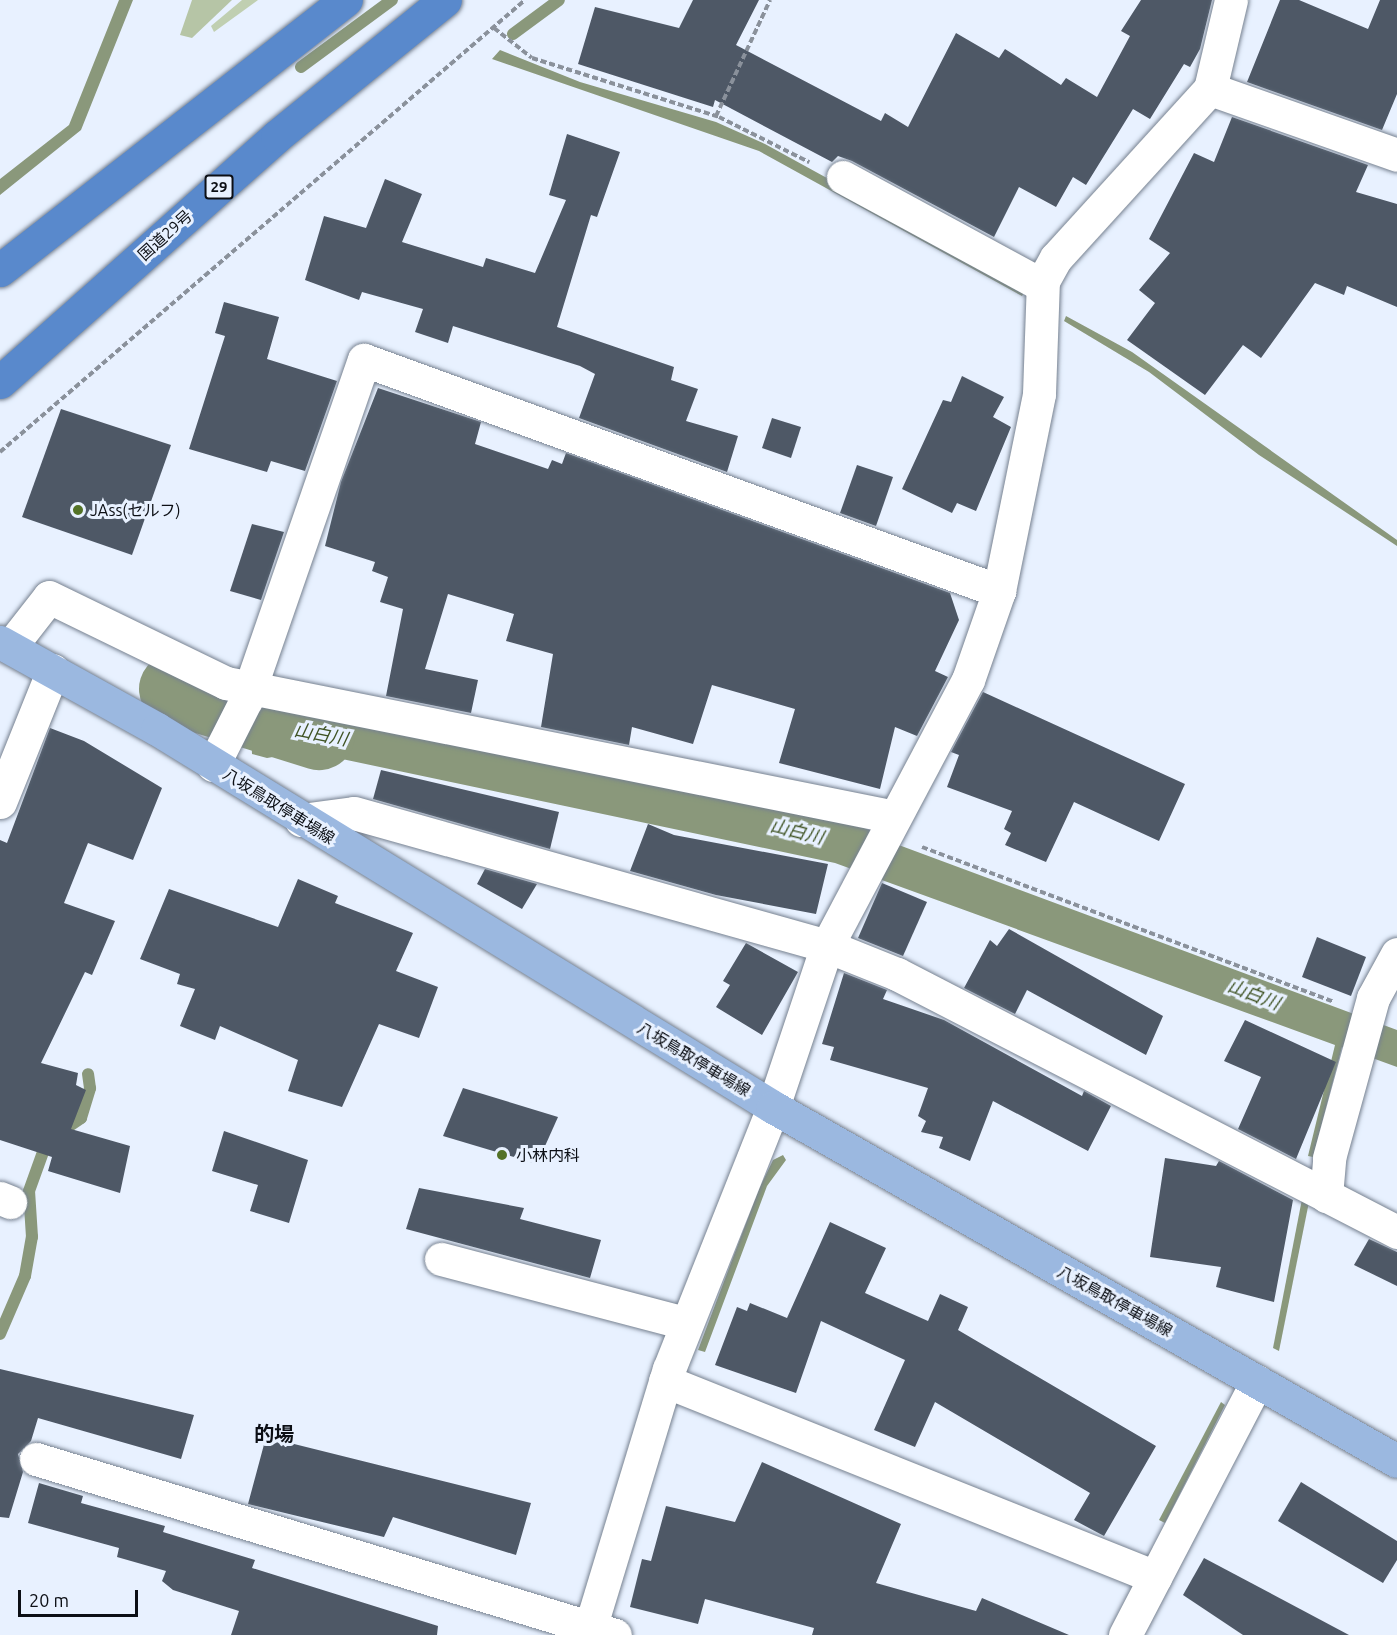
<!DOCTYPE html>
<html>
<head>
<meta charset="utf-8">
<style>
  body { margin:0 }
  #map { position:relative; width:1397px; height:1635px; overflow:hidden; background:#e8f1ff; font-family:Ubuntu,"Noto Sans JP",sans-serif }
  div>[style] { position:absolute }
  [style*='--x'] { left:calc(var(--x)*1px); top:calc(var(--y)*1px); width:calc(var(--w)*1px); rotate:calc(var(--a)*1deg) }
  .green>* { inset:0; background:#c0cfb1 }
  .forest>* { inset:0; background:#b6c5a6 }
  .water>* { inset:0; background:#8a987b }
  .stream>* { height:12px; margin:-6px; padding:0 6px; transform-origin:6px; border-radius:6px; background:#8a987b }
  .river>* { height:72px; margin:-36px; padding:0 36px; transform-origin:36px; border-radius:36px; background:#8a987b }
  .building>* { inset:0; background:#4e5866 }
  .path>* { height:4px; margin-top:-2px; transform-origin:0; background:repeating-linear-gradient(90deg,#8a919b 0 6px,transparent 0 9px) }
  .roads { filter:drop-shadow(0 0 2px #768190) drop-shadow(0 0 2px #768190) }
  .minor>* { height:33px; margin:-16.5px; padding:0 16.5px; transform-origin:16.5px; border-radius:16.5px; background:#fff }
  .major>* { height:33px; margin:-16.5px; padding:0 16.5px; transform-origin:16.5px; border-radius:16.5px; background:#9bb8e0 }
  .highway>* { height:33px; margin:-16.5px; padding:0 16.5px; transform-origin:16.5px; border-radius:16.5px; background:#5989cc }
  .dots>* { width:16px; height:16px; translate:-50% -50%; box-sizing:border-box; border:3px solid #e8f1ff; border-radius:50% }
  span { translate:-50% -50%; white-space:nowrap; text-align:center; line-height:1.15; -webkit-text-stroke:6px #e8f1ff; paint-order:stroke }
  .shield-label span { padding:2px 4px; background:#e8f1ff; border:2px solid; border-radius:4px; -webkit-text-stroke-width:0 }
  .shield-label { font-size:15px; color:#0c0f15; font-weight:700 }
  .street-label { font-size:16px; color:#0c0f15 }
  .poi-label { font-size:16px; color:#0c0f15 }
  .left { translate:0 -50%; text-align:left }
  .water-label { font-size:18px; color:#405425; font-style:italic }
  .quarter-label { font-size:20px; color:#0c0f15; font-weight:700 }
  .scale { position:absolute; left:18px; top:1590px; width:120px; height:27px; box-sizing:border-box; border:3px solid #0c0f15; border-top:0; padding-left:8px; font-size:18px; line-height:21px; white-space:nowrap; color:#0c0f15; -webkit-text-stroke:4px #e8f1ff; paint-order:stroke }
</style>
</head>
<body>
<div id="map">
  <div class="green">
    <div style="clip-path:polygon(242px 0,258px 0,214px 32px,211px 26px)"></div>
  </div>
  <div class="forest">
    <div style="clip-path:polygon(192px 0,232px 0,192px 38px,180px 35px)"></div>
  </div>
  <div class="water">
    <div style="clip-path:polygon(119px 0,133px 0,81px 130px,0 195px,0 179px,69px 125px)"></div>
    <div style="clip-path:polygon(500px 50px,580px 82px,716px 122px,765px 144px,1027px 288px,1022px 296px,759px 151px,492px 59px)"></div>
    <div style="clip-path:polygon(1066px 316px,1132px 352px,1397px 540px,1397px 546px,1259px 455px,1149px 372px,1064px 321px)"></div>
    <div style="clip-path:polygon(262px 707px,857px 824px,896px 844px,1397px 1030px,1397px 1067px,1342px 1047px,1313px 1157px,1308px 1156px,1335px 1045px,835px 863px,342px 759px,302px 752px,267px 758px,252px 754px,251px 731px)"></div>
    <div style="clip-path:polygon(783px 1155px,786px 1160px,767px 1186px,705px 1352px,698px 1350px,759px 1189px,773px 1160px)"></div>
    <div style="clip-path:polygon(1303px 1194px,1310px 1197px,1279px 1351px,1273px 1348px)"></div>
    <div style="clip-path:polygon(1221px 1402px,1225px 1405px,1165px 1523px,1159px 1520px)"></div>
  </div>
  <div class="stream">
    <div style="--x:513;--y:34;--w:57;--a:-36.5"></div>
    <div style="--x:301;--y:67;--w:113;--a:-36.4"></div>
    <div style="--x:62;--y:1131;--w:23;--a:-34"></div>
    <div style="--x:81;--y:1118;--w:31;--a:-73"></div>
    <div style="--x:90;--y:1088;--w:14;--a:-98"></div>
    <div style="--x:0;--y:1334;--w:63;--a:-66.7"></div>
    <div style="--x:25;--y:1276;--w:40;--a:-80"></div>
    <div style="--x:32;--y:1237;--w:46;--a:-93.7"></div>
    <div style="--x:29;--y:1191;--w:53;--a:-70.2"></div>
  </div>
  <div class="river">
    <div style="--x:175;--y:689;--w:151;--a:17.4"></div>
  </div>
  <div class="building">
    <div style="clip-path:polygon(693px 0,759px 0,736px 45px,881px 121px,885px 113px,908px 127px,956px 33px,999px 58px,1005px 49px,1061px 85px,1066px 78px,1097px 97px,1130px 36px,1121px 31px,1141px 0,1212px 0,1200px 49px,1190px 67px,1184px 64px,1150px 119px,1133px 109px,1086px 185px,1073px 177px,1056px 207px,1019px 187px,994px 237px,852px 161px,838px 156px,832px 162px,715px 100px,713px 107px,578px 64px,595px 7px,679px 28px)"></div>
    <div style="clip-path:polygon(1280px 0,1299px 0,1368px 29px,1380px 0,1397px 0,1397px 94px,1382px 130px,1247px 82px)"></div>
    <div style="clip-path:polygon(1232px 117px,1368px 165px,1356px 192px,1397px 204px,1397px 307px,1347px 286px,1344px 295px,1315px 283px,1261px 358px,1243px 345px,1205px 395px,1127px 340px,1155px 303px,1139px 290px,1170px 253px,1149px 239px,1194px 153px,1214px 162px)"></div>
    <div style="clip-path:polygon(567px 134px,620px 152px,597px 217px,591px 215px,557px 327px,674px 367px,671px 380px,698px 389px,686px 421px,738px 436px,727px 472px,579px 418px,595px 374px,580px 366px,453px 326px,448px 343px,415px 332px,423px 309px,362px 292px,359px 300px,305px 280px,324px 216px,366px 228px,385px 179px,422px 194px,402px 242px,483px 267px,486px 258px,535px 273px,566px 200px,549px 195px)"></div>
    <div style="clip-path:polygon(224px 302px,279px 317px,267px 359px,337px 381px,305px 471px,271px 461px,267px 472px,189px 449px,225px 336px,215px 333px)"></div>
    <div style="clip-path:polygon(962px 376px,1004px 397px,993px 417px,1011px 427px,976px 511px,957px 503px,952px 513px,902px 489px,943px 400px,951px 402px)"></div>
    <div style="clip-path:polygon(378px 388px,481px 422px,475px 444px,548px 469px,552px 460px,562px 464px,566px 453px,950px 593px,959px 620px,935px 671px,948px 677px,917px 736px,895px 727px,880px 789px,779px 763px,795px 709px,712px 685px,693px 744px,632px 727px,629px 745px,541px 727px,553px 654px,506px 641px,514px 614px,448px 594px,425px 669px,478px 680px,471px 713px,386px 696px,403px 609px,380px 602px,388px 577px,372px 571px,375px 562px,325px 546px,341px 482px)"></div>
    <div style="clip-path:polygon(61px 409px,171px 445px,132px 555px,22px 517px)"></div>
    <div style="clip-path:polygon(772px 418px,801px 427px,791px 458px,762px 448px)"></div>
    <div style="clip-path:polygon(857px 465px,893px 477px,876px 526px,840px 513px)"></div>
    <div style="clip-path:polygon(252px 524px,284px 532px,261px 600px,230px 591px)"></div>
    <div style="clip-path:polygon(983px 692px,1185px 784px,1159px 841px,1074px 802px,1046px 862px,1005px 845px,1011px 833px,1004px 829px,1012px 811px,947px 787px,959px 755px,951px 752px)"></div>
    <div style="clip-path:polygon(50px 728px,84px 741px,162px 788px,133px 860px,88px 843px,64px 903px,115px 921px,92px 975px,85px 972px,41px 1063px,78px 1073px,76px 1085px,86px 1090px,71px 1129px,130px 1146px,120px 1193px,48px 1171px,52px 1157px,0 1140px,0 840px,7px 843px)"></div>
    <div style="clip-path:polygon(381px 770px,559px 812px,550px 849px,373px 799px)"></div>
    <div style="clip-path:polygon(648px 824px,674px 835px,828px 864px,816px 914px,716px 895px,630px 871px)"></div>
    <div style="clip-path:polygon(485px 869px,537px 884px,522px 909px,477px 884px)"></div>
    <div style="clip-path:polygon(298px 879px,338px 896px,335px 903px,413px 933px,396px 971px,438px 987px,419px 1038px,379px 1024px,342px 1107px,288px 1091px,298px 1060px,220px 1026px,215px 1040px,180px 1026px,195px 989px,177px 984px,180px 974px,140px 959px,169px 889px,278px 927px)"></div>
    <div style="clip-path:polygon(882px 883px,927px 902px,903px 956px,858px 938px)"></div>
    <div style="clip-path:polygon(1009px 929px,1163px 1016px,1146px 1055px,1027px 990px,1015px 1014px,964px 988px,990px 940px,997px 946px)"></div>
    <div style="clip-path:polygon(1317px 937px,1366px 957px,1351px 996px,1302px 977px)"></div>
    <div style="clip-path:polygon(746px 943px,798px 972px,762px 1035px,716px 1007px,730px 985px,723px 981px)"></div>
    <div style="clip-path:polygon(844px 973px,887px 990px,883px 999px,944px 1020px,1082px 1096px,1084px 1091px,1111px 1106px,1088px 1151px,993px 1101px,970px 1161px,939px 1148px,943px 1137px,921px 1132px,926px 1121px,918px 1116px,928px 1088px,830px 1060px,834px 1047px,822px 1044px)"></div>
    <div style="clip-path:polygon(1245px 1020px,1336px 1062px,1296px 1159px,1238px 1129px,1261px 1077px,1224px 1061px)"></div>
    <div style="clip-path:polygon(463px 1088px,558px 1117px,537px 1164px,443px 1136px)"></div>
    <div style="clip-path:polygon(224px 1131px,308px 1160px,289px 1223px,250px 1211px,258px 1185px,212px 1171px)"></div>
    <div style="clip-path:polygon(1165px 1158px,1216px 1166px,1219px 1161px,1293px 1200px,1274px 1302px,1216px 1287px,1221px 1267px,1150px 1257px)"></div>
    <div style="clip-path:polygon(419px 1188px,524px 1208px,520px 1219px,601px 1240px,590px 1278px,406px 1229px)"></div>
    <div style="clip-path:polygon(830px 1222px,886px 1248px,865px 1293px,928px 1321px,940px 1294px,968px 1307px,958px 1330px,1156px 1446px,1104px 1536px,1074px 1520px,1090px 1493px,935px 1402px,915px 1447px,874px 1430px,905px 1360px,821px 1321px,796px 1393px,715px 1365px,737px 1307px,747px 1311px,750px 1303px,787px 1318px)"></div>
    <div style="clip-path:polygon(1369px 1239px,1397px 1252px,1397px 1286px,1354px 1265px)"></div>
    <div style="clip-path:polygon(0 1369px,194px 1415px,181px 1459px,38px 1418px,31px 1441px,18px 1454px,23px 1472px,9px 1518px,0 1517px)"></div>
    <div style="clip-path:polygon(266px 1437px,531px 1503px,516px 1555px,393px 1517px,384px 1537px,248px 1504px)"></div>
    <div style="clip-path:polygon(762px 1462px,901px 1524px,876px 1583px,976px 1611px,982px 1598px,1069px 1635px,812px 1635px,814px 1628px,705px 1599px,698px 1624px,630px 1607px,642px 1559px,651px 1561px,666px 1506px,735px 1522px)"></div>
    <div style="clip-path:polygon(1301px 1482px,1397px 1541px,1397px 1560px,1383px 1583px,1278px 1521px)"></div>
    <div style="clip-path:polygon(39px 1483px,83px 1496px,81px 1503px,165px 1526px,163px 1532px,255px 1560px,252px 1568px,438px 1626px,437px 1635px,231px 1635px,239px 1611px,173px 1590px,162px 1581px,166px 1571px,117px 1557px,119px 1548px,28px 1523px)"></div>
    <div style="clip-path:polygon(1204px 1558px,1349px 1635px,1243px 1635px,1183px 1595px)"></div>
  </div>
  <div class="path">
    <div style="--x:494;--y:28;--w:48;--a:38.3"></div>
    <div style="--x:532;--y:58;--w:196;--a:17.5"></div>
    <div style="--x:719;--y:117;--w:101;--a:26.6"></div>
    <div style="--x:716;--y:116;--w:128;--a:-65"></div>
    <div style="--x:0;--y:452;--w:693;--a:-40.73"></div>
    <div style="--x:922;--y:847;--w:440;--a:20.6"></div>
  </div>
  <div class="roads">
    <div class="minor">
      <div style="--x:1210;--y:89;--w:198;--a:19.4"></div>
      <div style="--x:843;--y:177;--w:226;--a:28.5"></div>
      <div style="--x:10;--y:647;--w:63;--a:-52"></div>
      <div style="--x:49;--y:597;--w:197;--a:25.9"></div>
      <div style="--x:226;--y:683;--w:682;--a:11.33"></div>
      <div style="--x:213;--y:765;--w:73;--a:-63.1"></div>
      <div style="--x:246;--y:700;--w:360;--a:-70.9"></div>
      <div style="--x:364;--y:360;--w:676;--a:19.99"></div>
      <div style="--x:0;--y:802;--w:142;--a:-68.1"></div>
      <div style="--x:301;--y:820;--w:53;--a:-7.5"></div>
      <div style="--x:354;--y:813;--w:491;--a:15.7"></div>
      <div style="--x:827;--y:946;--w:75;--a:21.8"></div>
      <div style="--x:897;--y:974;--w:563;--a:27.29"></div>
      <div style="--x:1326;--y:1196;--w:38;--a:-85"></div>
      <div style="--x:1329;--y:1158;--w:166;--a:-74.6"></div>
      <div style="--x:1373;--y:998;--w:50;--a:-61.4"></div>
      <div style="--x:0;--y:1198;--w:11;--a:22"></div>
      <div style="--x:441;--y:1259;--w:252;--a:14.7"></div>
      <div style="--x:665;--y:1381;--w:528;--a:21.8"></div>
      <div style="--x:36;--y:1459;--w:605;--a:16.91"></div>
      <div style="--x:588;--y:1635;--w:278;--a:-73.1"></div>
      <div style="--x:669;--y:1369;--w:282;--a:-68.3"></div>
      <div style="--x:773;--y:1107;--w:170;--a:-71.5"></div>
      <div style="--x:827;--y:946;--w:301;--a:-62.1"></div>
      <div style="--x:968;--y:680;--w:94;--a:-70.8"></div>
      <div style="--x:999;--y:591;--w:201;--a:-78.5"></div>
      <div style="--x:1039;--y:394;--w:113;--a:-88"></div>
      <div style="--x:1043;--y:281;--w:26;--a:-61"></div>
      <div style="--x:1056;--y:258;--w:229;--a:-47.7"></div>
      <div style="--x:1210;--y:89;--w:91;--a:-76.7"></div>
      <div style="--x:1125;--y:1635;--w:286;--a:-62.5"></div>
    </div>
    <div class="major">
      <div style="--x:0;--y:642;--w:179;--a:29"></div>
      <div style="--x:157;--y:729;--w:723;--a:31.53"></div>
      <div style="--x:773;--y:1107;--w:717;--a:29.57"></div>
    </div>
    <div class="highway">
      <div style="--x:0;--y:270;--w:439;--a:-38"></div>
      <div style="--x:0;--y:382;--w:370;--a:-41.6"></div>
      <div style="--x:277;--y:136;--w:216;--a:-39"></div>
    </div>
  </div>
  <div class="dots">
    <div style="left:78px;top:510px;background:#537227"></div>
    <div style="left:502px;top:1155px;background:#537227"></div>
  </div>
  <div class="shield-label">
    <span style="left:219px;top:187px">29</span>
  </div>
  <div class="street-label">
    <span style="left:165px;top:235px;rotate:-42deg">国道29号</span>
    <span style="left:279px;top:806px;rotate:32deg">八坂鳥取停車場線</span>
    <span style="left:694px;top:1059px;rotate:31deg">八坂鳥取停車場線</span>
    <span style="left:1115px;top:1301px;rotate:29deg">八坂鳥取停車場線</span>
  </div>
  <div class="poi-label">
    <span class="left" style="left:90px;top:510px">JAss(セルフ)</span>
    <span class="left" style="left:516px;top:1155px">小林内科</span>
  </div>
  <div class="water-label">
    <span style="left:321px;top:734px;rotate:11deg">山白川</span>
    <span style="left:797px;top:831px;rotate:14deg">山白川</span>
    <span style="left:1254px;top:994px;rotate:21deg">山白川</span>
  </div>
  <div class="quarter-label">
    <span style="left:274px;top:1433px">的場</span>
  </div>
  <div class="scale">20 m</div>
</div>
</body>
</html>
